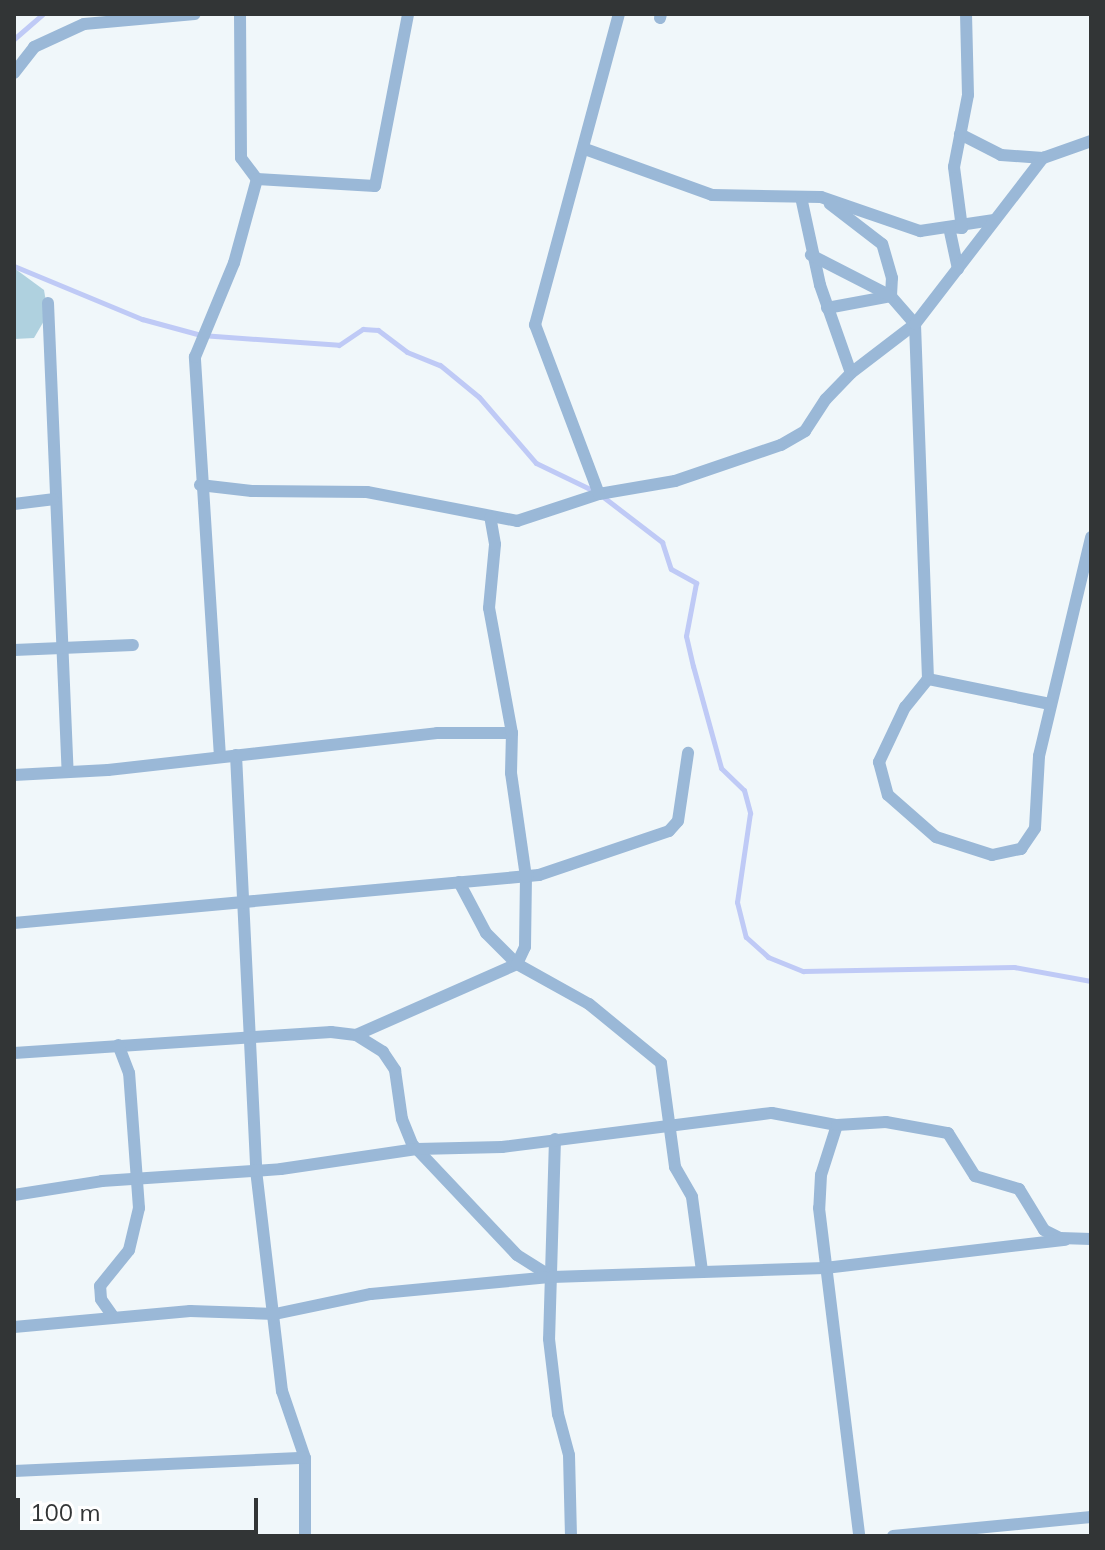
<!DOCTYPE html>
<html>
<head>
<meta charset="utf-8">
<style>
  body { margin:0 }
  #map { position:relative; width:1105px; height:1550px; overflow:hidden; background:#f0f7fa; font-family:Mulish,sans-serif }
  div>[style] { position:absolute }
  [style*='--x'] { left:calc(var(--x)*1px); top:calc(var(--y)*1px); width:calc(var(--w)*1px); rotate:calc(var(--a)*1deg) }
  .green>* { inset:0; background:#afd1df }
  .stream>* { height:5px; margin:-2.5px; padding:0 2.5px; transform-origin:2.5px; border-radius:2.5px; background:#bfcaf6 }
  .street>* { height:12px; margin:-6px; padding:0 6px; transform-origin:6px; border-radius:6px; background:#9ab8d7 }
  span { translate:-50% -50%; white-space:nowrap; text-align:center; line-height:1.15; -webkit-text-stroke:8px #fff; paint-order:stroke }
  .frame { position:absolute; inset:0; border:16px solid #323536; pointer-events:none }
  .scale { position:absolute; left:16px; top:1498px; width:242px; height:36px; box-sizing:border-box; border:4px solid #323536; border-top:0; padding-left:10px; font-size:24px; line-height:28px; white-space:nowrap; color:#323536; -webkit-text-stroke:6px #fff; paint-order:stroke }
</style>
</head>
<body>
<div id="map">
  <div class="green">
    <div style="clip-path:polygon(14px 268px,44px 290px,48px 314px,34px 338px,14px 339px)"></div>
  </div>
  <div class="stream">
    <div style="--x:14;--y:39;--w:38;--a:-41"></div>
    <div style="--x:14;--y:266;--w:139;--a:22.5"></div>
    <div style="--x:142;--y:319;--w:61;--a:15.2"></div>
    <div style="--x:201;--y:335;--w:138;--a:4.1"></div>
    <div style="--x:339;--y:345;--w:29;--a:-34"></div>
    <div style="--x:363;--y:329;--w:15;--a:4"></div>
    <div style="--x:378;--y:330;--w:36;--a:37"></div>
    <div style="--x:407;--y:352;--w:35;--a:22"></div>
    <div style="--x:440;--y:365;--w:50;--a:39.4"></div>
    <div style="--x:479;--y:397;--w:87;--a:49.2"></div>
    <div style="--x:536;--y:463;--w:64;--a:25.8"></div>
    <div style="--x:602;--y:496;--w:76;--a:37.5"></div>
    <div style="--x:662;--y:542;--w:28;--a:72"></div>
    <div style="--x:671;--y:569;--w:29;--a:29"></div>
    <div style="--x:696;--y:583;--w:54;--a:100.7"></div>
    <div style="--x:686;--y:636;--w:31;--a:77"></div>
    <div style="--x:693;--y:666;--w:106;--a:74.6"></div>
    <div style="--x:721;--y:768;--w:32;--a:44"></div>
    <div style="--x:744;--y:790;--w:24;--a:75"></div>
    <div style="--x:750;--y:813;--w:90;--a:98.3"></div>
    <div style="--x:737;--y:902;--w:36;--a:76"></div>
    <div style="--x:746;--y:937;--w:30;--a:42"></div>
    <div style="--x:768;--y:957;--w:38;--a:22"></div>
    <div style="--x:803;--y:971;--w:211;--a:-1.1"></div>
    <div style="--x:1014;--y:967;--w:78;--a:10.3"></div>
  </div>
  <div class="street">
    <div style="--x:240;--y:14;--w:144;--a:89.6"></div>
    <div style="--x:241;--y:158;--w:26;--a:53"></div>
    <div style="--x:257;--y:179;--w:118;--a:3.4"></div>
    <div style="--x:375;--y:186;--w:175;--a:-79.1"></div>
    <div style="--x:660;--y:18;--w:4;--a:-76"></div>
    <div style="--x:14;--y:73;--w:33;--a:-52"></div>
    <div style="--x:34;--y:47;--w:55;--a:-24.7"></div>
    <div style="--x:84;--y:24;--w:111;--a:-5.1"></div>
    <div style="--x:960;--y:134;--w:46;--a:27.1"></div>
    <div style="--x:1001;--y:155;--w:42;--a:4.1"></div>
    <div style="--x:585;--y:149;--w:135;--a:19.9"></div>
    <div style="--x:712;--y:195;--w:109;--a:1.1"></div>
    <div style="--x:821;--y:197;--w:105;--a:19"></div>
    <div style="--x:920;--y:231;--w:75;--a:-8.5"></div>
    <div style="--x:801;--y:197;--w:90;--a:77.8"></div>
    <div style="--x:820;--y:285;--w:93;--a:70.6"></div>
    <div style="--x:958;--y:269;--w:43;--a:-102.1"></div>
    <div style="--x:949;--y:227;--w:13;--a:4"></div>
    <div style="--x:962;--y:228;--w:62;--a:-97.5"></div>
    <div style="--x:954;--y:167;--w:73;--a:-79"></div>
    <div style="--x:968;--y:95;--w:81;--a:-91.4"></div>
    <div style="--x:48;--y:303;--w:469;--a:87.6"></div>
    <div style="--x:827;--y:308;--w:65;--a:-10.6"></div>
    <div style="--x:891;--y:296;--w:18;--a:-87"></div>
    <div style="--x:892;--y:278;--w:35;--a:-106"></div>
    <div style="--x:882;--y:244;--w:66;--a:-142.4"></div>
    <div style="--x:200;--y:485;--w:52;--a:6.6"></div>
    <div style="--x:252;--y:491;--w:115;--a:0.5"></div>
    <div style="--x:367;--y:492;--w:153;--a:10.9"></div>
    <div style="--x:517;--y:521;--w:86;--a:-18.2"></div>
    <div style="--x:599;--y:494;--w:77;--a:-9.7"></div>
    <div style="--x:675;--y:481;--w:112;--a:-18.8"></div>
    <div style="--x:781;--y:445;--w:28;--a:-30"></div>
    <div style="--x:805;--y:431;--w:38;--a:-57"></div>
    <div style="--x:826;--y:399;--w:36;--a:-46"></div>
    <div style="--x:851;--y:373;--w:81;--a:-37.4"></div>
    <div style="--x:915;--y:324;--w:37;--a:-131"></div>
    <div style="--x:891;--y:296;--w:90;--a:-152.9"></div>
    <div style="--x:599;--y:494;--w:181;--a:-110.7"></div>
    <div style="--x:535;--y:325;--w:322;--a:-74.9"></div>
    <div style="--x:14;--y:504;--w:39;--a:-7"></div>
    <div style="--x:14;--y:650;--w:119;--a:-2.4"></div>
    <div style="--x:928;--y:679;--w:36;--a:129"></div>
    <div style="--x:905;--y:707;--w:61;--a:115.3"></div>
    <div style="--x:879;--y:762;--w:34;--a:75"></div>
    <div style="--x:888;--y:795;--w:64;--a:41.2"></div>
    <div style="--x:936;--y:837;--w:59;--a:17.8"></div>
    <div style="--x:992;--y:855;--w:30;--a:-12"></div>
    <div style="--x:1021;--y:849;--w:25;--a:-56"></div>
    <div style="--x:1035;--y:828;--w:72;--a:-86.8"></div>
    <div style="--x:1039;--y:756;--w:225;--a:-76.6"></div>
    <div style="--x:1050;--y:704;--w:125;--a:-168.4"></div>
    <div style="--x:928;--y:679;--w:355;--a:-92.1"></div>
    <div style="--x:915;--y:324;--w:210;--a:-52.4"></div>
    <div style="--x:1043;--y:158;--w:51;--a:-19.5"></div>
    <div style="--x:236;--y:755;--w:415;--a:87.2"></div>
    <div style="--x:256;--y:1170;--w:223;--a:83.3"></div>
    <div style="--x:282;--y:1391;--w:71;--a:71.1"></div>
    <div style="--x:305;--y:1458;--w:78;--a:90"></div>
    <div style="--x:220;--y:757;--w:401;--a:-93.6"></div>
    <div style="--x:195;--y:357;--w:102;--a:-67.5"></div>
    <div style="--x:234;--y:263;--w:87;--a:-74.7"></div>
    <div style="--x:14;--y:775;--w:94;--a:-3"></div>
    <div style="--x:108;--y:770;--w:331;--a:-6.4"></div>
    <div style="--x:437;--y:733;--w:75;--a:0"></div>
    <div style="--x:459;--y:882;--w:58;--a:62.1"></div>
    <div style="--x:486;--y:933;--w:44;--a:45"></div>
    <div style="--x:517;--y:964;--w:82;--a:29.1"></div>
    <div style="--x:589;--y:1004;--w:93;--a:39.3"></div>
    <div style="--x:661;--y:1063;--w:105;--a:82.3"></div>
    <div style="--x:675;--y:1167;--w:34;--a:60"></div>
    <div style="--x:692;--y:1197;--w:75;--a:82.3"></div>
    <div style="--x:14;--y:923;--w:527;--a:-5.22"></div>
    <div style="--x:539;--y:875;--w:137;--a:-18.7"></div>
    <div style="--x:669;--y:831;--w:13;--a:-48"></div>
    <div style="--x:678;--y:821;--w:69;--a:-81.6"></div>
    <div style="--x:356;--y:1035;--w:176;--a:-23.8"></div>
    <div style="--x:517;--y:964;--w:19;--a:-65"></div>
    <div style="--x:525;--y:947;--w:70;--a:-89.2"></div>
    <div style="--x:526;--y:877;--w:105;--a:-98.2"></div>
    <div style="--x:511;--y:773;--w:40;--a:-88.6"></div>
    <div style="--x:512;--y:733;--w:127;--a:-100.4"></div>
    <div style="--x:489;--y:608;--w:64;--a:-84.6"></div>
    <div style="--x:495;--y:544;--w:27;--a:-100"></div>
    <div style="--x:14;--y:1053;--w:318;--a:-3.8"></div>
    <div style="--x:331;--y:1032;--w:25;--a:7"></div>
    <div style="--x:356;--y:1035;--w:32;--a:32"></div>
    <div style="--x:383;--y:1052;--w:22;--a:56"></div>
    <div style="--x:395;--y:1070;--w:49;--a:81.9"></div>
    <div style="--x:402;--y:1119;--w:27;--a:68"></div>
    <div style="--x:412;--y:1144;--w:153;--a:46.6"></div>
    <div style="--x:517;--y:1255;--w:41;--a:32.2"></div>
    <div style="--x:837;--y:1125;--w:52;--a:107.7"></div>
    <div style="--x:821;--y:1175;--w:33;--a:93"></div>
    <div style="--x:819;--y:1208;--w:330;--a:83"></div>
    <div style="--x:555;--y:1139;--w:200;--a:91.7"></div>
    <div style="--x:549;--y:1339;--w:76;--a:83.2"></div>
    <div style="--x:558;--y:1414;--w:42;--a:75"></div>
    <div style="--x:569;--y:1455;--w:81;--a:88.6"></div>
    <div style="--x:14;--y:1195;--w:89;--a:-9"></div>
    <div style="--x:102;--y:1181;--w:179;--a:-3.8"></div>
    <div style="--x:281;--y:1169;--w:137;--a:-8.4"></div>
    <div style="--x:417;--y:1149;--w:85;--a:-1.3"></div>
    <div style="--x:502;--y:1147;--w:272;--a:-7.2"></div>
    <div style="--x:772;--y:1113;--w:66;--a:10.5"></div>
    <div style="--x:837;--y:1125;--w:49;--a:-3.5"></div>
    <div style="--x:886;--y:1122;--w:63;--a:10.1"></div>
    <div style="--x:948;--y:1133;--w:51;--a:57.9"></div>
    <div style="--x:975;--y:1176;--w:46;--a:16.5"></div>
    <div style="--x:1019;--y:1189;--w:48;--a:58.6"></div>
    <div style="--x:1044;--y:1230;--w:18;--a:27"></div>
    <div style="--x:1060;--y:1238;--w:31;--a:2"></div>
    <div style="--x:112;--y:1315;--w:19;--a:-125"></div>
    <div style="--x:101;--y:1299;--w:13;--a:-94"></div>
    <div style="--x:100;--y:1286;--w:46;--a:-51.1"></div>
    <div style="--x:129;--y:1250;--w:43;--a:-76.6"></div>
    <div style="--x:139;--y:1208;--w:135;--a:-94.2"></div>
    <div style="--x:129;--y:1073;--w:30;--a:-111"></div>
    <div style="--x:14;--y:1327;--w:177;--a:-5.2"></div>
    <div style="--x:190;--y:1311;--w:85;--a:2"></div>
    <div style="--x:275;--y:1314;--w:98;--a:-11.8"></div>
    <div style="--x:371;--y:1294;--w:182;--a:-5.4"></div>
    <div style="--x:552;--y:1277;--w:273;--a:-1.9"></div>
    <div style="--x:825;--y:1268;--w:242;--a:-6.7"></div>
    <div style="--x:14;--y:1471;--w:291;--a:-2.6"></div>
    <div style="--x:893;--y:1536;--w:199;--a:-5.5"></div>
  </div>
  <div class="frame"></div>
  <div class="scale">100 m</div>
</div>
</body>
</html>
